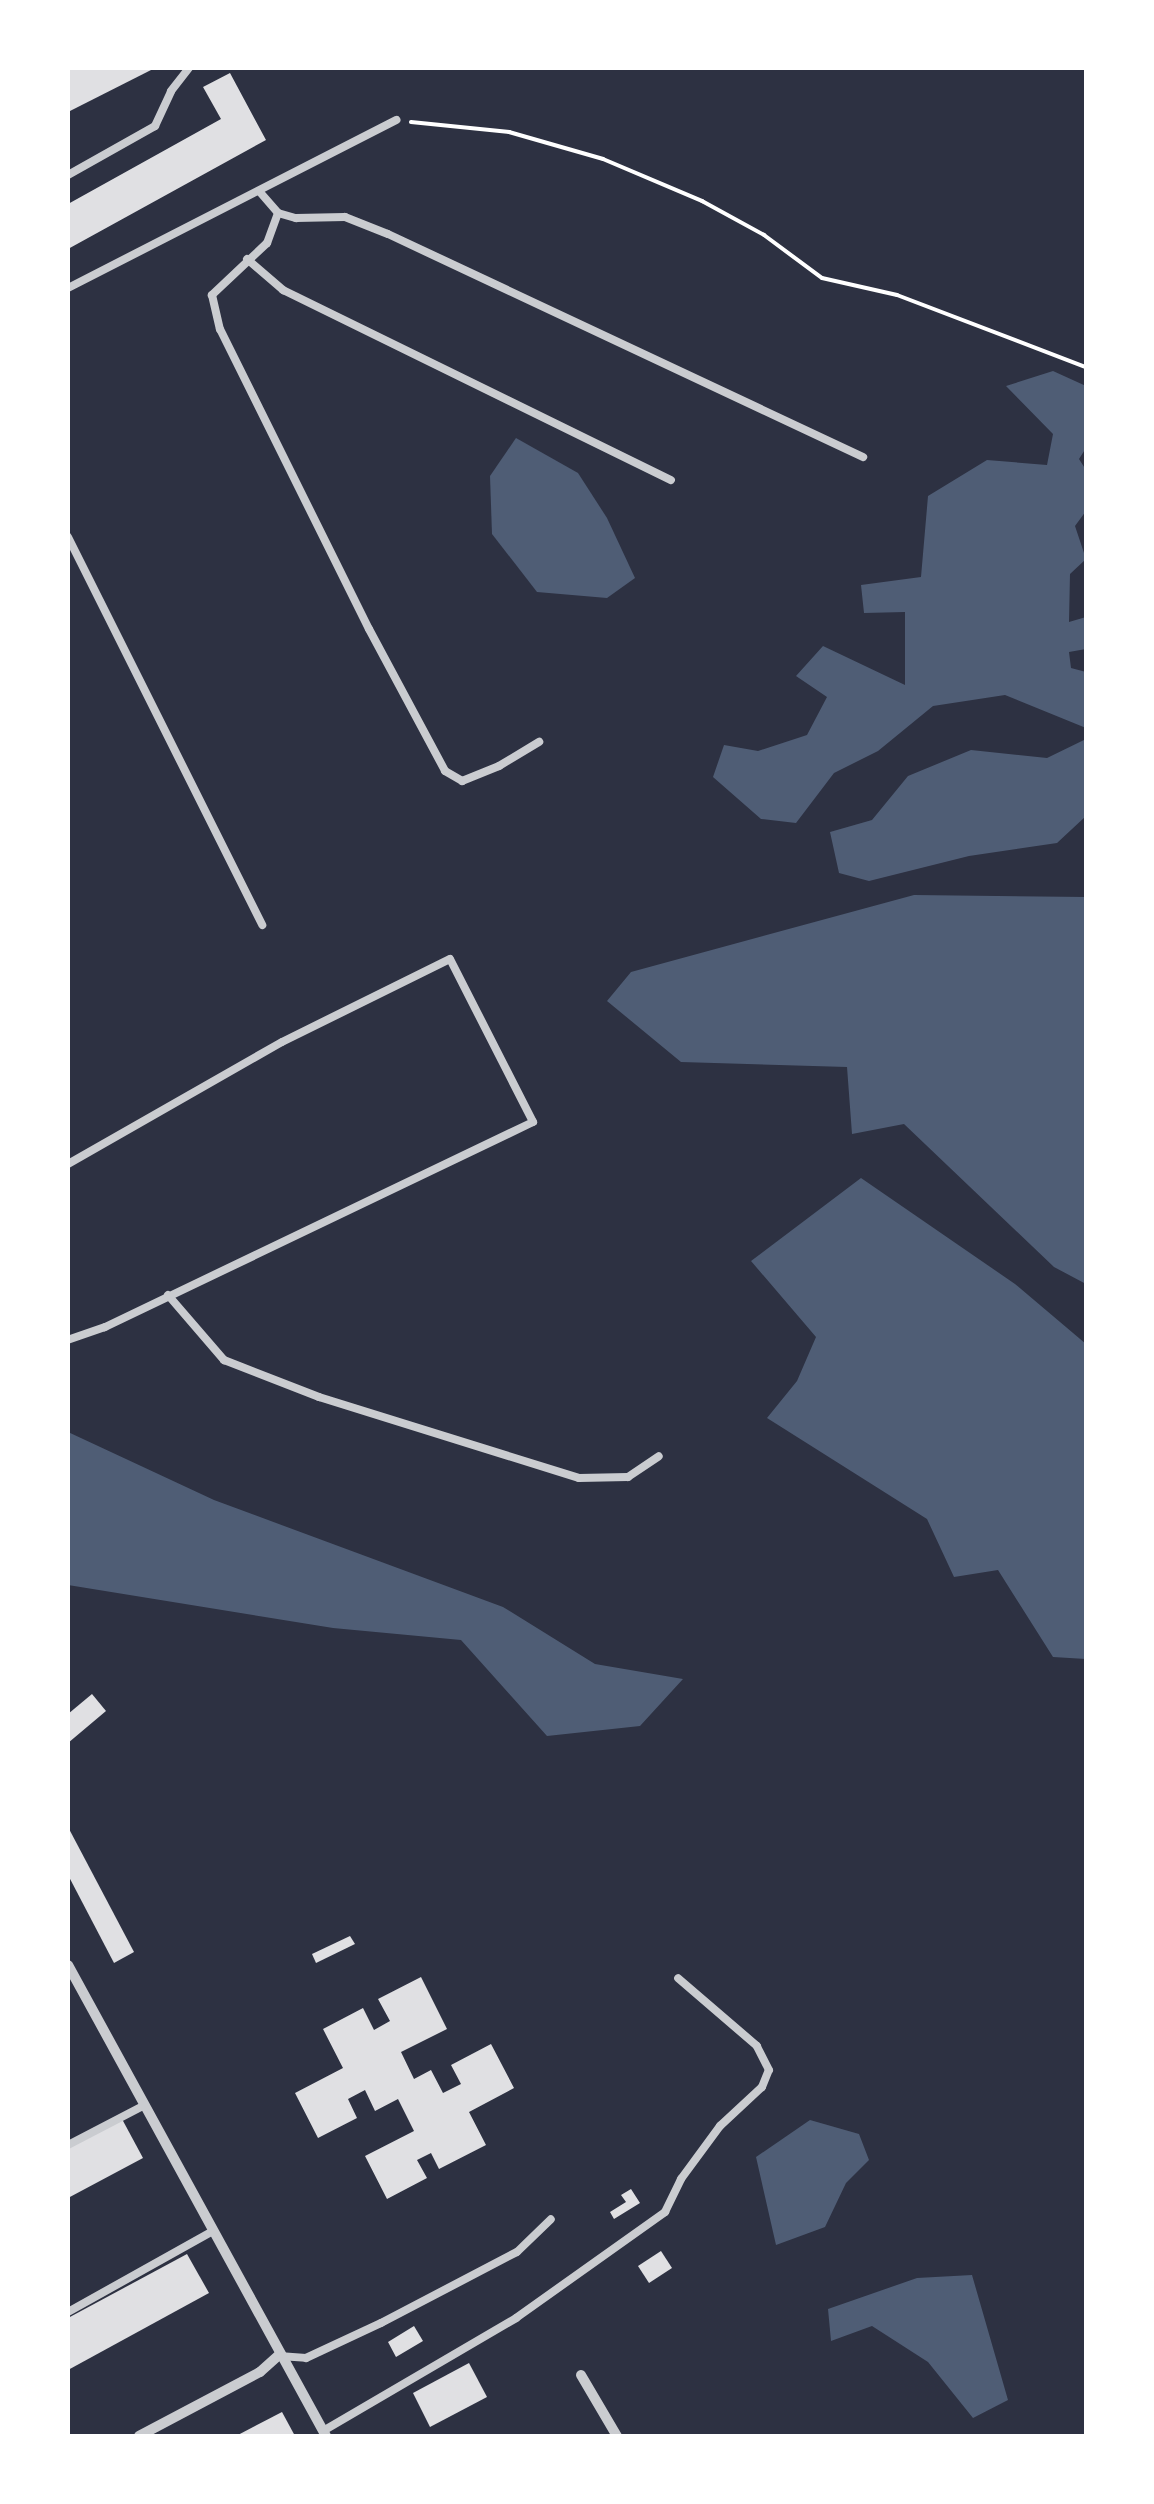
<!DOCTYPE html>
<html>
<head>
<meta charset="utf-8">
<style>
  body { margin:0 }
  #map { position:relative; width:1154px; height:2504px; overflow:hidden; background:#2d3142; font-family:Helvetica,sans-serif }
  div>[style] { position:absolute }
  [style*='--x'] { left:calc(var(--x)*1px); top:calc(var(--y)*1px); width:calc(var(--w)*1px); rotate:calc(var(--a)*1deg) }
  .water>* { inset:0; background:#4f5d75 }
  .building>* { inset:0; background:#e0e0e3 }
  .path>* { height:4px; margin:-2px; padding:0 2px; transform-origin:2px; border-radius:2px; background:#fff }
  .service>* { height:8px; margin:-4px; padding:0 4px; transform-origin:4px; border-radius:4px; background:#caccd0 }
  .minor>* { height:10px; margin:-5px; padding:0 5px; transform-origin:5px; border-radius:5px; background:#caccd0 }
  span { translate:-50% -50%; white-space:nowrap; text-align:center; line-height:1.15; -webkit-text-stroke:8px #fff; paint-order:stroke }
  .frame { position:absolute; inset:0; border:70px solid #fff; pointer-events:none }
</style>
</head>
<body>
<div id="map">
  <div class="water">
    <div style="clip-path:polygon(1053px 371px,1086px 386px,1086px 448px,1079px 459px,1086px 470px,1086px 511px,1075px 526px,1086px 559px,1070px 574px,1069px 622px,1086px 617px,1086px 649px,1069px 652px,1071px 668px,1086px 672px,1086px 728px,1005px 695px,933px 706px,878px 751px,834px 773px,796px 823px,761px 819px,713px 777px,724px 745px,758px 751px,807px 735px,827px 697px,796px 676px,823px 646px,905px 685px,905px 612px,864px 613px,861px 585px,921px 577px,928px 496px,987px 460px,1047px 465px,1053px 434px,1006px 386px)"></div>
    <div style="clip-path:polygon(516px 438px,578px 473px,607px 518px,635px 578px,607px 598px,537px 592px,492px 534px,490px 476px)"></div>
    <div style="clip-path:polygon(1086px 739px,1086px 816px,1057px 843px,969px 856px,869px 881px,839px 873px,830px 832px,872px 820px,908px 776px,971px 750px,1047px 758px)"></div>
    <div style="clip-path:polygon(914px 895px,1086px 897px,1086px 1284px,1054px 1267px,904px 1124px,852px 1134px,847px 1067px,681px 1062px,607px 1001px,631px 972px)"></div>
    <div style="clip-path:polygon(861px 1178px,1015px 1284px,1086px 1344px,1086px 1659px,1053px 1657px,998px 1570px,954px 1577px,927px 1519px,767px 1418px,797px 1381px,816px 1337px,751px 1261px)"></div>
    <div style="clip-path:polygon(68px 1432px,214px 1500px,503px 1607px,595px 1664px,683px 1679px,640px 1726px,547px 1736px,461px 1640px,333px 1628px,68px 1585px)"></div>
    <div style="clip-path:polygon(810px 2120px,859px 2134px,869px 2160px,846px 2183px,825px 2227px,776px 2245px,756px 2157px)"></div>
    <div style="clip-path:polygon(972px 2275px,1008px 2400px,973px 2418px,928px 2362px,872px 2326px,831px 2341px,828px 2309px,917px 2278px)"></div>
  </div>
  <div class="building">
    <div style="clip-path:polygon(68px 68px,155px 68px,68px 112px)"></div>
    <div style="clip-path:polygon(230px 73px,266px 140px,68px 249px,68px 204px,221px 119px,203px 87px)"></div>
    <div style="clip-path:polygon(92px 1694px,106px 1711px,68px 1743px,68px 1714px)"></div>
    <div style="clip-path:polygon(68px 1827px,134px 1952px,114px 1963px,68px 1875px)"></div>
    <div style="clip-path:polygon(350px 1936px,355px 1944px,316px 1963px,312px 1954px)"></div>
    <div style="clip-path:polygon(421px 1977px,447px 2029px,401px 2052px,414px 2079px,431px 2070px,443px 2093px,461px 2084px,451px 2065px,491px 2044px,514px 2088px,469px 2112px,486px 2145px,439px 2169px,431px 2153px,417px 2160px,427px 2178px,387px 2199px,365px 2156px,414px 2131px,398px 2099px,375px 2111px,365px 2090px,348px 2099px,357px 2118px,318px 2138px,295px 2093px,343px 2068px,323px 2029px,363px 2008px,374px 2030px,390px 2021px,378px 1999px)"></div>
    <div style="clip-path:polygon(122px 2119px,143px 2158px,68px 2198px,68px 2148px)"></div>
    <div style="clip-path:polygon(631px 2189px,640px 2203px,614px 2219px,610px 2212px,626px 2202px,621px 2195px)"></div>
    <div style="clip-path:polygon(661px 2251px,672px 2268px,649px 2283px,638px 2266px)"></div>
    <div style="clip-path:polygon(187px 2254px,209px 2293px,68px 2370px,68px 2318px)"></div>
    <div style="clip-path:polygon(414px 2326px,423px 2341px,396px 2357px,388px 2342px)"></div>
    <div style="clip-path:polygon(469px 2363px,487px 2397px,430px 2427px,413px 2393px)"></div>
    <div style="clip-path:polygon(282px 2412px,295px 2436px,236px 2436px)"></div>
  </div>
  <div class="path">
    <div style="--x:411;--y:122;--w:99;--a:5.8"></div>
    <div style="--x:509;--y:132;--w:98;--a:16"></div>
    <div style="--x:603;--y:159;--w:108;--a:23"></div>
    <div style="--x:702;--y:201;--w:71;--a:28.7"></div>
    <div style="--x:764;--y:235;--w:72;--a:36.6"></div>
    <div style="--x:822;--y:278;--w:77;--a:12.8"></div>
    <div style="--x:897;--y:295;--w:202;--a:20.9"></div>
  </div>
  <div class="service">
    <div style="--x:68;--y:175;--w:100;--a:-29.4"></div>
    <div style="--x:155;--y:126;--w:38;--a:-65"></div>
    <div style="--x:171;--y:91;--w:29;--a:-52"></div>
    <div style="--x:259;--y:191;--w:29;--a:49"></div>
    <div style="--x:278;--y:213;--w:32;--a:110"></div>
    <div style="--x:267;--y:243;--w:76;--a:136.6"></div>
    <div style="--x:212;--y:295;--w:35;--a:77"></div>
    <div style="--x:220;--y:329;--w:335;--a:63.6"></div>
    <div style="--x:369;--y:629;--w:161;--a:61.8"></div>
    <div style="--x:445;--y:771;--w:20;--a:30"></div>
    <div style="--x:462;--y:781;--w:40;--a:-22"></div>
    <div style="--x:499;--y:766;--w:47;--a:-31"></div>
    <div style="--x:278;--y:213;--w:19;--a:16"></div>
    <div style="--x:296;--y:218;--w:49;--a:-1.2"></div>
    <div style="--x:345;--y:217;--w:46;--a:21.6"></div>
    <div style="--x:388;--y:234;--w:525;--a:25.15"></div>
    <div style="--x:247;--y:259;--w:48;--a:40.7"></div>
    <div style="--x:283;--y:290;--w:432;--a:26.1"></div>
    <div style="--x:68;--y:288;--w:369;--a:-27.1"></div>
    <div style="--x:68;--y:537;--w:434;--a:63.4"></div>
    <div style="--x:68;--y:1164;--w:246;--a:-29.7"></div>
    <div style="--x:282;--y:1042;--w:187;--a:-26.3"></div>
    <div style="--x:450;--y:959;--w:183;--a:63"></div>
    <div style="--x:533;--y:1122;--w:475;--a:154.4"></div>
    <div style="--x:105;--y:1327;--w:39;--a:161"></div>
    <div style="--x:168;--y:1295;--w:86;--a:49.3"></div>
    <div style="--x:224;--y:1360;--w:102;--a:21.3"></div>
    <div style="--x:319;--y:1397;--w:272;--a:17.3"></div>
    <div style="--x:579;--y:1478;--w:49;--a:-1.2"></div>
    <div style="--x:628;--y:1477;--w:37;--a:-34"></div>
    <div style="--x:68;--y:2145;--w:85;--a:-27.5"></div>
    <div style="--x:68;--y:2312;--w:164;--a:-29.2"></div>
    <div style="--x:279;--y:2356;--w:27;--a:4"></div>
    <div style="--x:306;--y:2358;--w:83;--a:-25"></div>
    <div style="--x:381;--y:2323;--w:153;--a:-27.6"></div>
    <div style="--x:517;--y:2252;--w:47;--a:-44.1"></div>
    <div style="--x:323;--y:2431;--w:224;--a:-30.3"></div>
    <div style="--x:516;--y:2318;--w:183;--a:-35.4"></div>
    <div style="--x:665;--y:2212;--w:37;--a:-64"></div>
    <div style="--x:681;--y:2179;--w:66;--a:-53.7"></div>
    <div style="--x:720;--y:2126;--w:57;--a:-42.9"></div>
    <div style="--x:762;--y:2087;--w:18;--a:-68"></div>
    <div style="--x:769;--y:2070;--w:27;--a:-117"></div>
    <div style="--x:757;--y:2046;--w:104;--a:-139.3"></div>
  </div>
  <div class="minor">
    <div style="--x:68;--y:1965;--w:537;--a:61.29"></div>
    <div style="--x:581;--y:2375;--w:71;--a:59.5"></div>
    <div style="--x:139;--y:2436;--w:137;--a:-27.9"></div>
    <div style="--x:260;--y:2372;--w:24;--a:-42"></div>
  </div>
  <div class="frame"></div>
</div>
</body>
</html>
